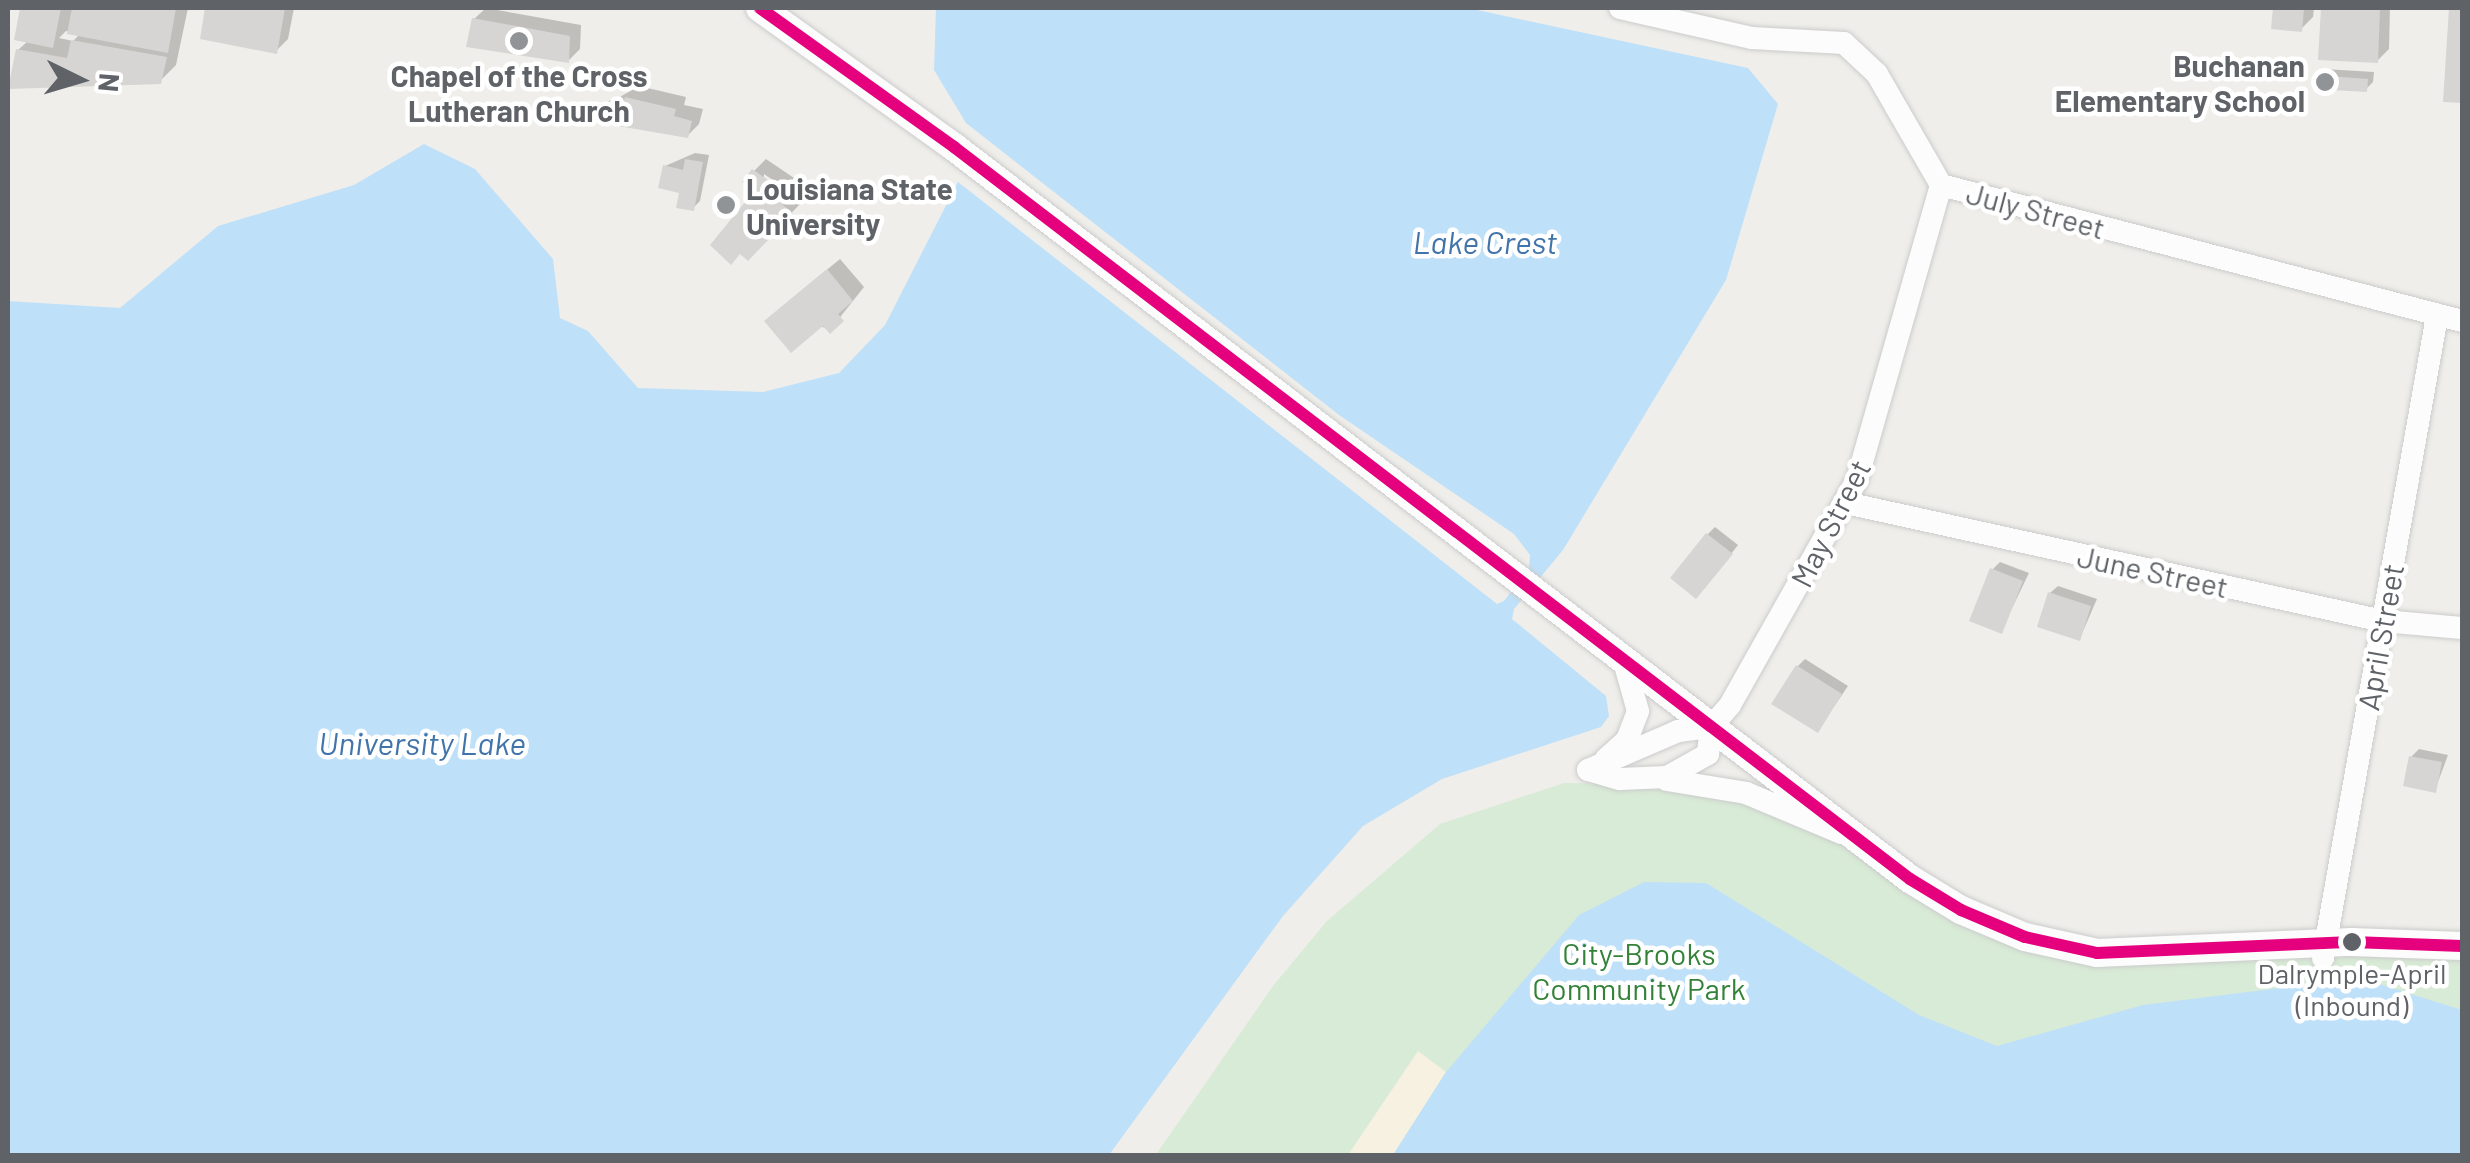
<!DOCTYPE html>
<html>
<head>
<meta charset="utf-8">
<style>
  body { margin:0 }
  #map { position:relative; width:2470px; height:1163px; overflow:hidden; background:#efeeea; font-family:Barlow,sans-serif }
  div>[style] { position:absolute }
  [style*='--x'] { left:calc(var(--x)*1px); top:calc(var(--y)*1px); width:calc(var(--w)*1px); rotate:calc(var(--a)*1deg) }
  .green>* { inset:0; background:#d8ebd6 }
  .sand>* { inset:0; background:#f6f1e1 }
  .water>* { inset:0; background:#bfe0f9 }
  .shadow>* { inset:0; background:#0003 }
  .building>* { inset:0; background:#d6d5d3 }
  .roads { filter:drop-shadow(0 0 2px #cbcccc) drop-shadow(0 0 2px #cbcccc) }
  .minor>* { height:22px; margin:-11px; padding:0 11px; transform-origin:11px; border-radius:11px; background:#fdfcfc }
  .tertiary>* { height:28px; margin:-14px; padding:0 14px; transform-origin:14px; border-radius:14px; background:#fdfcfc }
  .bus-1>* { height:12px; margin:-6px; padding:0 6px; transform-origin:6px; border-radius:6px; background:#e5007d }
  .dots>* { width:28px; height:28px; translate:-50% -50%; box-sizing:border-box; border:5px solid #fff; border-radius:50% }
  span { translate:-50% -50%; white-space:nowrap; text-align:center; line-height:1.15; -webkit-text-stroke:9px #fff; paint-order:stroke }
  .bus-label { font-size:28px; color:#5f6368 }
  .poi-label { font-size:30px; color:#5f6368; font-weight:700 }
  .right { translate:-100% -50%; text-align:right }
  .left { translate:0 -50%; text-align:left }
  .street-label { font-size:30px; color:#5f6368 }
  .park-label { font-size:30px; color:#348238 }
  .water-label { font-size:32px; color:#4174aa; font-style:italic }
  .frame { position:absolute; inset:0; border:10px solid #5f6368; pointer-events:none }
  .north { position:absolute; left:30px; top:30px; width:100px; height:100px; -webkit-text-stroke:8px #fff; paint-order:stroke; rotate:95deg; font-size:28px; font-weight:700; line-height:40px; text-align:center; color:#5f6368 }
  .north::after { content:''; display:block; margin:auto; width:35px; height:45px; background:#5f6368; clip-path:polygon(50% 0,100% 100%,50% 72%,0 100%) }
</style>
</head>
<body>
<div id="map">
  <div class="green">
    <div style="clip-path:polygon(1564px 783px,1713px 785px,1854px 837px,2055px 946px,2462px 949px,2462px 1155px,1155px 1156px,1273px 986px,1327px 921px,1440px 824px)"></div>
  </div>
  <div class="sand">
    <div style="clip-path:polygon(1418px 1051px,1446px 1072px,1393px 1155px,1348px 1155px)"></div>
  </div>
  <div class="water">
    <div style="clip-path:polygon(936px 8px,1468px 8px,1748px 68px,1778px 104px,1726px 280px,1563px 550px,1514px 609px,1512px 619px,1606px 696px,1609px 716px,1601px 727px,1442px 779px,1363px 826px,1283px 916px,1109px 1155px,8px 1155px,8px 301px,120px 308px,218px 226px,354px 185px,424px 144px,475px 169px,553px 259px,560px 318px,588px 331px,638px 388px,763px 392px,839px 373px,885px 325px,958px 182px,1497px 604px,1504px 601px,1529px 568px,1530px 555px,1514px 534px,1339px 415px,966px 123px,934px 70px)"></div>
    <div style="clip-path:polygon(1644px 882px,1706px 883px,1919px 1015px,1997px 1046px,2143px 1005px,2360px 978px,2462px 1010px,2462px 1155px,1393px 1155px,1446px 1072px,1579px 915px)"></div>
  </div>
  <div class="shadow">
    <div style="clip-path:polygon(evenodd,23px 8px,188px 8px,176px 65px,160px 81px,18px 50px,28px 41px,17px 38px,23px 8px,66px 31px,80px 34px,73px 41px,59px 38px,66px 31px)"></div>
    <div style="clip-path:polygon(208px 8px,294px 8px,288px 39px,276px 51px,202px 37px)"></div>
    <div style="clip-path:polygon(486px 8px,581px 25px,580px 49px,568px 61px,474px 19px)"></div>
    <div style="clip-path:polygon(2275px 8px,2314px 8px,2313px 17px,2301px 29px,2274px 26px)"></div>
    <div style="clip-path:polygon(2323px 8px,2390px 8px,2389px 49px,2377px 61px,2321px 58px)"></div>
    <div style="clip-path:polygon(2451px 8px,2462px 8px,2462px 100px,2446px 99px)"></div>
    <div style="clip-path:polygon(2324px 69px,2374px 72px,2373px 82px,2366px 89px,2316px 76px)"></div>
    <div style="clip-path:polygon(639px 86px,686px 97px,684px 105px,703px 109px,699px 124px,687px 136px,611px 102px)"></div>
    <div style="clip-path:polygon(695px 153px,709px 155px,700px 201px,693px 208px,665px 166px)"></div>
    <div style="clip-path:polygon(evenodd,766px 159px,797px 180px,789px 188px,803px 201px,748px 258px,758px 191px,754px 171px,766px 159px,764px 174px,799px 198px,796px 202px,764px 180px,764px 174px)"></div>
    <div style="clip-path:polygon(840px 259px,864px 287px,830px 330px,779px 309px)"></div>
    <div style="clip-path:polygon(1715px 527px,1738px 545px,1704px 589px,1708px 534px)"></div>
    <div style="clip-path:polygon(2000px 562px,2029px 573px,2001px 631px,1992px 570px)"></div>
    <div style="clip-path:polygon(2058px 586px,2097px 599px,2080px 638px,2050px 593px)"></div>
    <div style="clip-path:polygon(1805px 659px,1848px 686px,1818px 730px,1798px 666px)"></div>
    <div style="clip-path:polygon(2419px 749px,2448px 755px,2435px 790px,2411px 757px)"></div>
  </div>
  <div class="building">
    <div style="clip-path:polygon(20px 8px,61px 8px,53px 48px,14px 40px)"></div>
    <div style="clip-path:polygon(72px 8px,176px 8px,168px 53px,67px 34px)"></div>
    <div style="clip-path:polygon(205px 8px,285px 8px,277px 54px,200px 39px)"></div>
    <div style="clip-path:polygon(2273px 8px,2304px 8px,2302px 32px,2271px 29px)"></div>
    <div style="clip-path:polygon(2321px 8px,2380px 8px,2378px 63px,2318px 60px)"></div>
    <div style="clip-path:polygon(2449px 8px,2462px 8px,2462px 103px,2443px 102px)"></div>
    <div style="clip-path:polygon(472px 18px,570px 36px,569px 63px,466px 47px)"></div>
    <div style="clip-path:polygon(71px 40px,167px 57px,161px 84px,8px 89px,16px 49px,67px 58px)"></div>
    <div style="clip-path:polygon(2313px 75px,2368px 79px,2367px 92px,2313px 89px)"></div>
    <div style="clip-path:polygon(625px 97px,676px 109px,674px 116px,692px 121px,688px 138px,618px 126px,619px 121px,604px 118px,609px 100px,623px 104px)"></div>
    <div style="clip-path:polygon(685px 159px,703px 162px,694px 211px,676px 208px,679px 193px,658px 188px,663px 165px,683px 170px)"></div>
    <div style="clip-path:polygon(752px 169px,787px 193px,779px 201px,793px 214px,748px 261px,740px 254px,731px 265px,710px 245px,754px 191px,742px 182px)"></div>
    <div style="clip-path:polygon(827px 269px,853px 301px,838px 314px,844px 321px,830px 334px,823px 326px,791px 353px,764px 321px)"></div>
    <div style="clip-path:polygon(1706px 533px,1733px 554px,1696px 599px,1670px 578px)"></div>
    <div style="clip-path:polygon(1990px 568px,2023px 581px,2002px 634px,1969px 621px)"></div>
    <div style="clip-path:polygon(2048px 592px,2091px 606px,2080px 641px,2037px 627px)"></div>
    <div style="clip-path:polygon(1796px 665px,1842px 694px,1818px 733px,1771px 704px)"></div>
    <div style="clip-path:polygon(2409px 756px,2442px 762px,2436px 793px,2403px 786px)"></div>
  </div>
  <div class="roads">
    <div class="minor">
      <div style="--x:1620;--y:8;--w:135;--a:12.8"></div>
      <div style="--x:1752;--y:38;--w:92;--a:3.1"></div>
      <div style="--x:1844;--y:43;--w:45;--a:43.2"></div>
      <div style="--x:1877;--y:74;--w:128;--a:60"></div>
      <div style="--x:1941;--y:185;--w:538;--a:14.63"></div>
      <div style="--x:1846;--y:503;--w:550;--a:12.39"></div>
      <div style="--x:2383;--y:621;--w:79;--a:5.1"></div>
      <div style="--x:1606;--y:759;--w:28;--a:-42"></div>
      <div style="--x:1627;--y:740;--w:31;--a:-69"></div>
      <div style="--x:1638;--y:711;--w:55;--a:-105.8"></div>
      <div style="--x:1588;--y:770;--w:33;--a:16"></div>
      <div style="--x:1620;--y:779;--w:47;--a:-2.4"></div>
      <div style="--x:1667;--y:777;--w:47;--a:-29.3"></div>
      <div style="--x:1708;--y:754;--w:27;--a:-84"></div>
      <div style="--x:1711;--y:727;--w:29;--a:-49"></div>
      <div style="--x:1730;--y:705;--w:258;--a:-60.6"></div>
      <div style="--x:1857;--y:480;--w:307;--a:-74.1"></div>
      <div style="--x:1588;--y:770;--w:98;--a:-23.4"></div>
      <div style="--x:1678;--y:731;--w:33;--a:-7"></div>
      <div style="--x:1667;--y:780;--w:80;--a:9.3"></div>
      <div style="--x:1746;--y:793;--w:103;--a:22.8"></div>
      <div style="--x:2323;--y:958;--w:652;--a:-79.93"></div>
    </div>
    <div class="tertiary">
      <div style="--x:760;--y:8;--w:239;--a:35.6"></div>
      <div style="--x:954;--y:147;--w:1204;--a:37.44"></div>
      <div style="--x:1910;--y:879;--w:60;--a:31.3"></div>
      <div style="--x:1961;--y:910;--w:69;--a:22.9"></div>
      <div style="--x:2025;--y:937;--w:74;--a:12.5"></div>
      <div style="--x:2097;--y:953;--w:255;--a:-2.5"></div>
      <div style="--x:2352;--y:942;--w:110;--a:2.1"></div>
    </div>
  </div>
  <div class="bus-1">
    <div style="--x:760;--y:8;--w:239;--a:35.6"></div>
    <div style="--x:954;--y:147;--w:1204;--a:37.44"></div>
    <div style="--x:1910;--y:879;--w:60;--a:31.3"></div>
    <div style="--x:1961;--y:910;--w:69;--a:22.9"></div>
    <div style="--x:2025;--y:937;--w:74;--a:12.5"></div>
    <div style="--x:2097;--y:953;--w:255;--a:-2.5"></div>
    <div style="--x:2352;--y:942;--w:110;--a:2.1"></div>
  </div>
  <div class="dots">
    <div style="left:519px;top:41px;background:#919496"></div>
    <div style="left:2325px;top:82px;background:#919496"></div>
    <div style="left:726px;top:205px;background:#919496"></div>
    <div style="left:2352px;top:942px;background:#5f6368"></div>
  </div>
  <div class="bus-label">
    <span style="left:2352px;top:989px">Dalrymple-April<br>(Inbound)</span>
  </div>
  <div class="poi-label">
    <span class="right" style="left:2305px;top:82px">Buchanan<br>Elementary School</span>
    <span style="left:519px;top:92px">Chapel of the Cross<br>Lutheran Church</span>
    <span class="left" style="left:746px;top:205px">Louisiana State<br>University</span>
  </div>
  <div class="street-label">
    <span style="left:2036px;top:210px;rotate:15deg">July Street</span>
    <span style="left:1830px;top:523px;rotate:-63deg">May Street</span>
    <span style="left:2153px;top:571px;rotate:12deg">June Street</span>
    <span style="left:2380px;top:637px;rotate:-80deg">April Street</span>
  </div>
  <div class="park-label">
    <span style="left:1639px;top:970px">City-Brooks<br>Community Park</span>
  </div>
  <div class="water-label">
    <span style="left:1485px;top:241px">Lake Crest</span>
    <span style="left:422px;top:742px">University Lake</span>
  </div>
  <div class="frame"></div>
  <div class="north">N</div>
</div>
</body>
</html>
